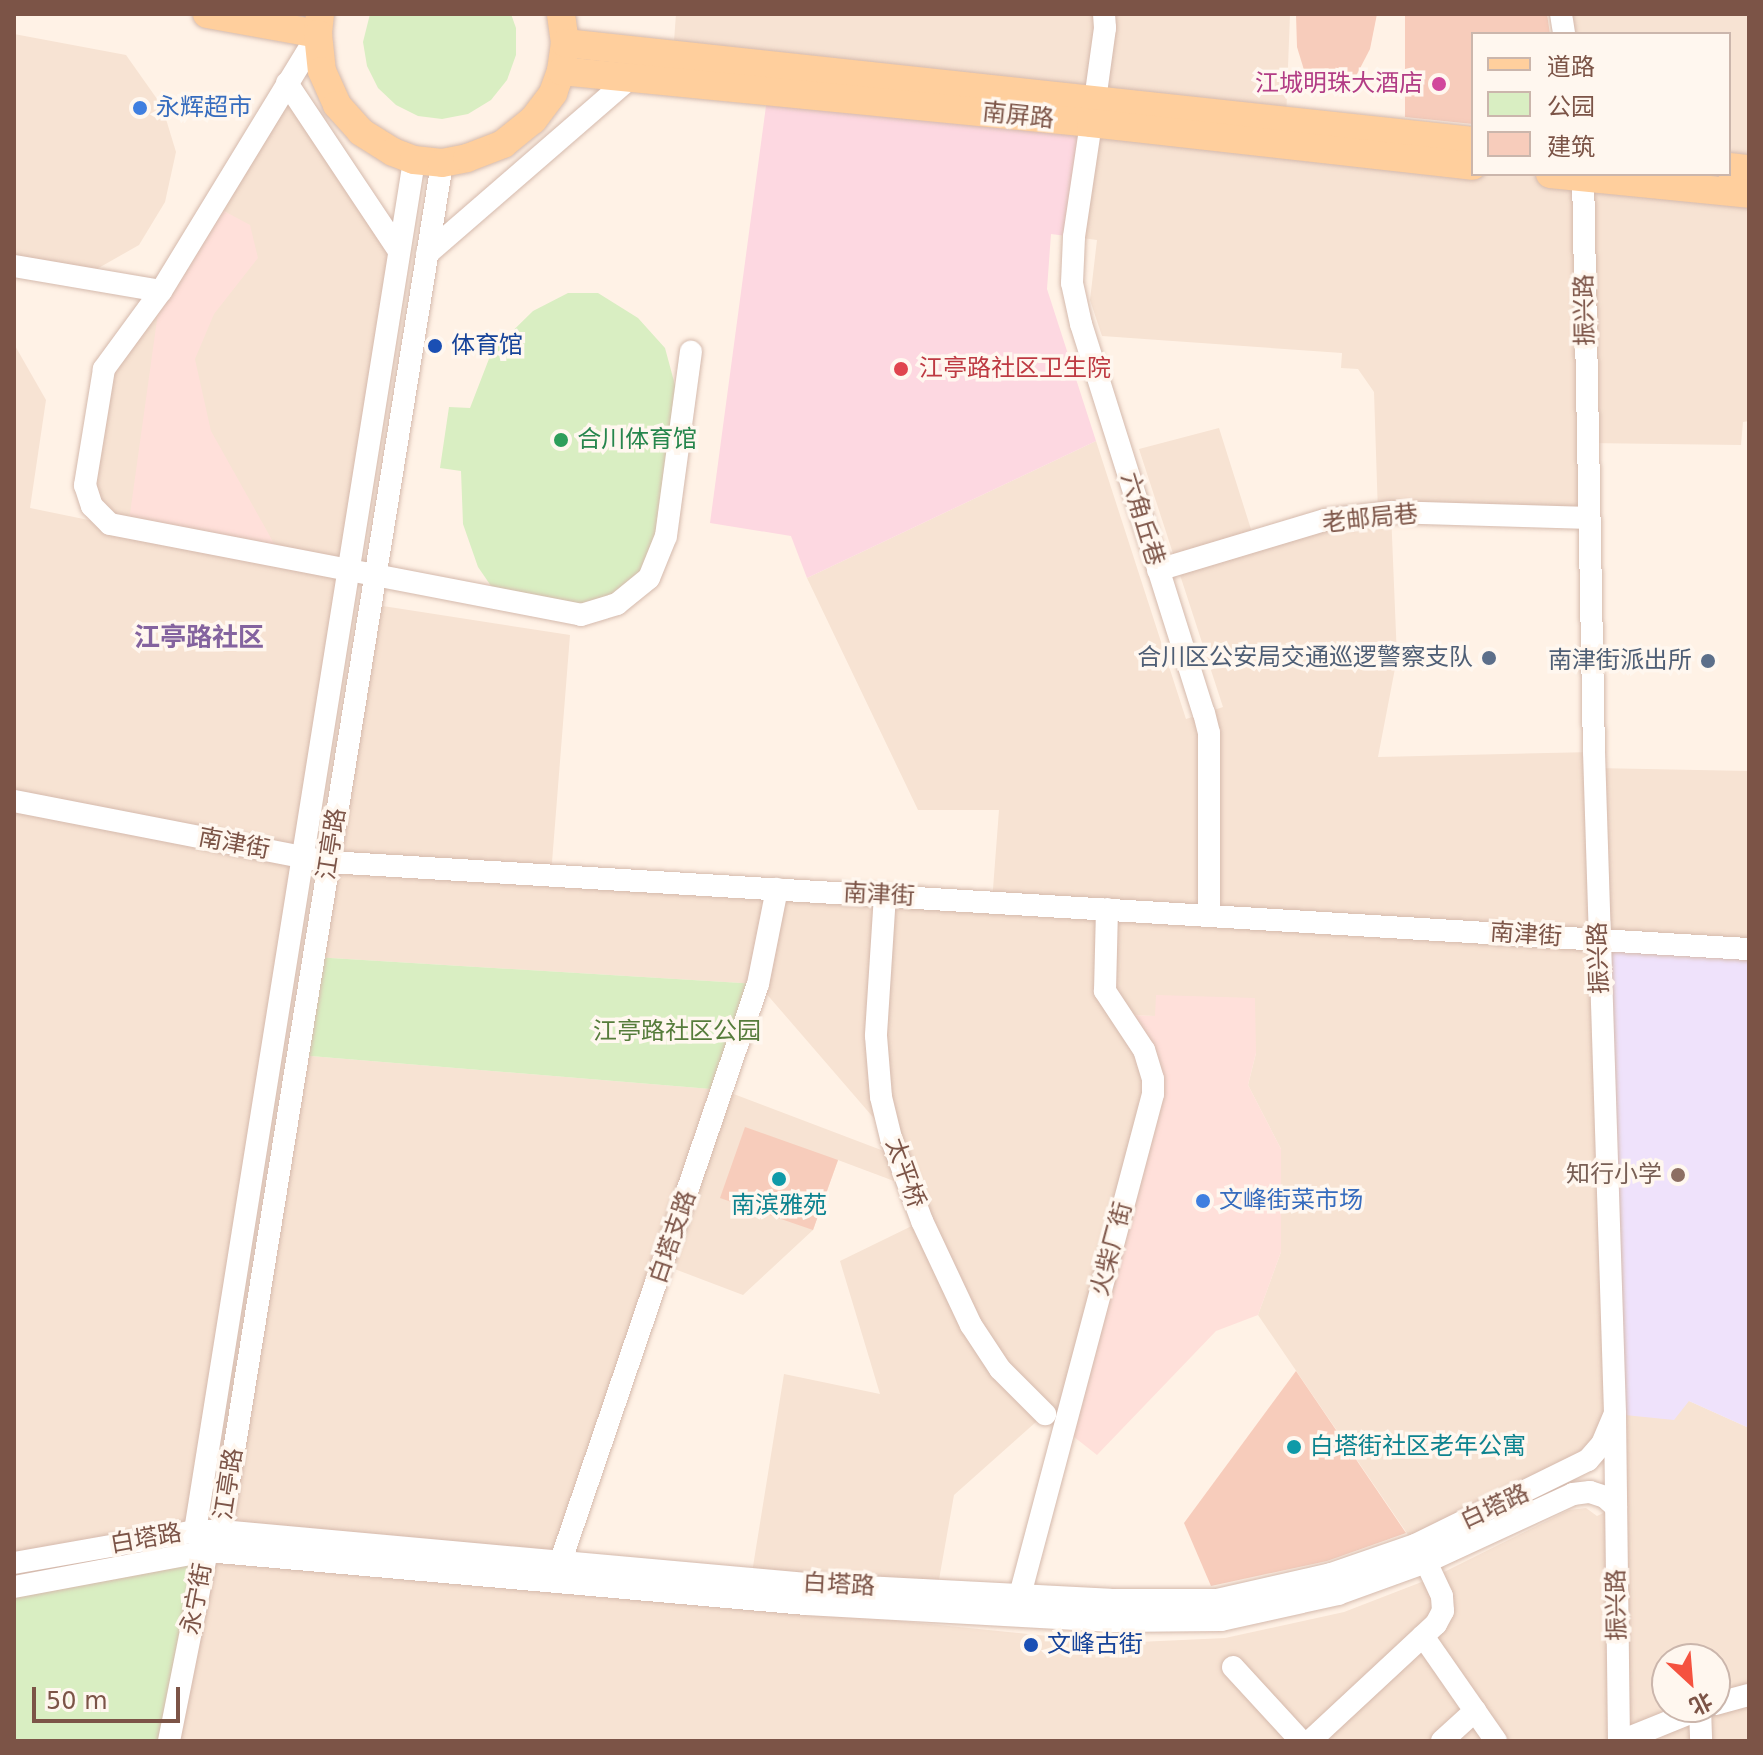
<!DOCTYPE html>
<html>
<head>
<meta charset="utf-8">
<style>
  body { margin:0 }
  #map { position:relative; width:1763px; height:1755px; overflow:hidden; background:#fff2e6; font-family:"DejaVu Sans","Noto Sans SC",sans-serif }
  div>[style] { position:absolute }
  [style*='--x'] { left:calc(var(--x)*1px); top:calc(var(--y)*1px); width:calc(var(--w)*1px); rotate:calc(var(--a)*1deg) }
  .residential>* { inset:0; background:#f7e3d3 }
  .commercial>* { inset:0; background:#ffe0da }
  .education>* { inset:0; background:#efe2fb }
  .medical>* { inset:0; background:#fdd8e1 }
  .green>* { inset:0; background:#d9eec2 }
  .building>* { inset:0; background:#f7ccbb }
  .roads { filter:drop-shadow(0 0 2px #d5baad) drop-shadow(0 0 2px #d5baad) }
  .minor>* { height:22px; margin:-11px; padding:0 11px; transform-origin:11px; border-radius:11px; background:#fff }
  .major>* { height:28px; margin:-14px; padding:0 14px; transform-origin:14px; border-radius:14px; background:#ffcf9d }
  .dots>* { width:22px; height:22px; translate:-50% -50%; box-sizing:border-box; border:4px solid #fff7ef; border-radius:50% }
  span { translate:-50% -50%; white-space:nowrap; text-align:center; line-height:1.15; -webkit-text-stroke:7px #fff7ef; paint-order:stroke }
  .hotel-label { font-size:24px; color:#b23c85 }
  .right { translate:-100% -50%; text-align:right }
  .shop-label { font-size:24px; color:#366cbe }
  .left { translate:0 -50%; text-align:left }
  .street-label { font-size:24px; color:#7c5447 }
  .transit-label { font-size:24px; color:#164399 }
  .health-label { font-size:24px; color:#be3a42 }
  .leisure-label { font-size:24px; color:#27864d }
  .service-label { font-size:24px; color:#4e5e75 }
  .park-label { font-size:24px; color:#567c3b }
  .education-label { font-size:24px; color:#785e54 }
  .culture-label { font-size:24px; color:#0d838f }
  .neighbourhood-label { font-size:26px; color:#84639f; font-weight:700 }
  .frame { position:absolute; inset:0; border:16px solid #7c5447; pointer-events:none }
  .legend { position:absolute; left:1471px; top:32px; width:260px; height:144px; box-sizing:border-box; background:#fff7ef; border:2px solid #cbb6ac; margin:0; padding:10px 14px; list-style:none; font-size:24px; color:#7c5447 }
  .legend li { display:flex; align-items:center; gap:16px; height:40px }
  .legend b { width:40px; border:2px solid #cbb6ac }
  .north { position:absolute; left:1651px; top:1643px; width:80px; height:80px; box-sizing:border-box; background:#fff7ef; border:2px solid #cbb6ac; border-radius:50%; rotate:154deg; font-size:22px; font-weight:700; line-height:32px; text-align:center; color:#7c5447 }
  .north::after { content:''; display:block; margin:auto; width:28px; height:36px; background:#f5523f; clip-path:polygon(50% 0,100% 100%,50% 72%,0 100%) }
  .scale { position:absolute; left:32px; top:1687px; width:148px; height:36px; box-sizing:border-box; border:4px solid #7c5447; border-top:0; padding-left:10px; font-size:24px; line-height:28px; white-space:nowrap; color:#7c5447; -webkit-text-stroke:6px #fff7ef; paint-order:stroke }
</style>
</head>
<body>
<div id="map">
  <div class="residential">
    <div style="clip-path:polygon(676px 14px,1290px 14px,1286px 120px,673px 55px)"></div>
    <div style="clip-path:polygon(1561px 14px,1749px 14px,1749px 169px,1729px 167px,1729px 34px,1564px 34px)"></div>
    <div style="clip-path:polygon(14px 34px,126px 55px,162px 106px,176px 152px,165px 202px,139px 245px,95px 270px,14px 266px)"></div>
    <div style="clip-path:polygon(287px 83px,399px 251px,195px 1531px,14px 1563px,14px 344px,46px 400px,30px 508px,108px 524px,92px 506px,104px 369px)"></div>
    <div style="clip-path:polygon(evenodd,1091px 123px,1473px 174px,1550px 174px,1749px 194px,1749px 421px,1743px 422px,1741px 445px,1587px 443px,1588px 518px,1391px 512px,1397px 658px,1378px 757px,1594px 752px,1595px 768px,1749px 771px,1749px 949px,1689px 1401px,1749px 1428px,1749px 1741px,169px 1741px,207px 1551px,1117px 1643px,1225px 1638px,1344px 1612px,1432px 1578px,1569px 1510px,1586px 1508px,1597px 1516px,1616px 1507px,1602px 1444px,1415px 1545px,1258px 1315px,1281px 1252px,1281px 1149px,1248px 1085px,1256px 1053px,1157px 995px,1156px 1016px,1120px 1015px,1150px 1064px,1064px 1429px,1045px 1414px,954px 1495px,937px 1591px,751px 1579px,784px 1374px,880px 1394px,840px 1261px,922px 1221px,910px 1187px,838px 1160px,813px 1230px,743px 1295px,664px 1265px,561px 1561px,221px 1531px,298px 1055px,723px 1090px,897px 1156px,891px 1138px,758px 984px,314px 957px,370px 604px,570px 635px,551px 875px,992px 902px,999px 810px,918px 810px,807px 578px,1096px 441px,1186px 719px,1223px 707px,1139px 449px,1219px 428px,1255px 542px,1378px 514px,1374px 392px,1358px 369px,1341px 368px,1342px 353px,1102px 336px,1090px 300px,1097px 240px,1074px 237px,1091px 123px,1667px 1659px,1715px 1659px,1715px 1707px,1667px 1707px,1667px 1659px)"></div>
  </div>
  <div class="commercial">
    <div style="clip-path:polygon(213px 205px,250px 225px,258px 258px,214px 314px,195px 359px,211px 431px,281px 556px,128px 528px,161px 291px)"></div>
    <div style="clip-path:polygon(1156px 995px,1255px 998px,1256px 1053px,1248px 1085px,1281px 1149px,1281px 1252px,1258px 1315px,1216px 1331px,1097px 1455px,1064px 1429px,1153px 1094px,1119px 1015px,1155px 1016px)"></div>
  </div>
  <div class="education">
    <div style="clip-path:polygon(1599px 939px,1749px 949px,1749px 1428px,1689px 1401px,1674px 1420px,1615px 1414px)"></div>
  </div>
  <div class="medical">
    <div style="clip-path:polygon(768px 91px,1091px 123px,1074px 237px,1051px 234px,1047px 289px,1096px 441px,807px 578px,791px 536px,710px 523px)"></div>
  </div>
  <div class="green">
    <div style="clip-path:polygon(370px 14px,511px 14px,516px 28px,516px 55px,507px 80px,491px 100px,468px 114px,442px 119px,418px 116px,396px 105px,378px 88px,367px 66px,363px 42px)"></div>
    <div style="clip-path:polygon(568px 293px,598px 293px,638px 318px,665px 348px,682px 411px,649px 578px,581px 615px,500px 599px,478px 567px,463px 524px,461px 471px,440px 468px,449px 407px,470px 408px,492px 351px,533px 311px)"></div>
    <div style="clip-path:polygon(314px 957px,758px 984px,723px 1090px,298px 1055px)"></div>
    <div style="clip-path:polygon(207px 1551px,170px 1741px,14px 1741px,14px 1587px)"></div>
  </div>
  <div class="building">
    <div style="clip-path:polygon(1296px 14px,1377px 14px,1370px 49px,1355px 78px,1333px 86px,1315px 82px,1304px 70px,1297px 47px)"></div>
    <div style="clip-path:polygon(1405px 14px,1547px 14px,1550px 34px,1473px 34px,1473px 124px,1405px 117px)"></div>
    <div style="clip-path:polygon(745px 1127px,838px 1160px,813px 1230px,720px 1198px)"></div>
    <div style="clip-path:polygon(1296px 1371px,1406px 1533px,1327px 1561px,1211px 1586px,1184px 1523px)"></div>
  </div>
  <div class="roads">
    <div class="minor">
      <div style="--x:1561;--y:14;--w:20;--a:81"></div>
      <div style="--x:318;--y:34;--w:301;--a:121.4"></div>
      <div style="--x:161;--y:291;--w:97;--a:126.2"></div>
      <div style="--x:104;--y:369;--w:118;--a:99.3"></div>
      <div style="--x:85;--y:485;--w:22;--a:72"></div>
      <div style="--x:92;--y:506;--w:25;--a:45"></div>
      <div style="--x:110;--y:524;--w:480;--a:10.9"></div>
      <div style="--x:581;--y:615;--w:38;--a:-17"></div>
      <div style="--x:617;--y:604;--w:41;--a:-39.1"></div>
      <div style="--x:649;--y:578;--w:45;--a:-68"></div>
      <div style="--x:666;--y:536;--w:186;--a:-82.3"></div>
      <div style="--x:287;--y:83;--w:202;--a:56.3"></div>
      <div style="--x:1095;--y:100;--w:73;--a:-82.1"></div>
      <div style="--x:1105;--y:28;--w:14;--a:-94"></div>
      <div style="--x:1091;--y:123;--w:115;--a:98.5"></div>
      <div style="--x:1074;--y:237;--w:46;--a:92.5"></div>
      <div style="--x:1072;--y:283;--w:42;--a:77.6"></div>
      <div style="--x:1081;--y:324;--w:408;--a:72.5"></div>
      <div style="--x:1204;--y:713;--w:21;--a:76"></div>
      <div style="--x:1209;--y:733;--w:182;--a:90"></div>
      <div style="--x:1583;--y:174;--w:578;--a:88.91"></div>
      <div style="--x:1594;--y:752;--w:662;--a:88.18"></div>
      <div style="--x:1615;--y:1414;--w:327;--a:89.3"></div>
      <div style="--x:427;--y:254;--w:270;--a:-40.9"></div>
      <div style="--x:14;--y:266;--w:149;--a:9.7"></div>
      <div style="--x:1158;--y:570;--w:174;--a:-16.7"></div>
      <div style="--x:1325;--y:520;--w:66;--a:-6.9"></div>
      <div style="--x:1391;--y:512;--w:197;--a:1.7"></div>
      <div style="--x:14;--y:801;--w:321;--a:11"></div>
      <div style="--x:329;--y:862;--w:1423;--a:3.51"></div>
      <div style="--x:885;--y:895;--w:141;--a:93.7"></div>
      <div style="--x:876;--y:1036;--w:61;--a:85.3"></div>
      <div style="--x:881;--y:1097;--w:42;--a:76.3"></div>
      <div style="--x:891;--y:1138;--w:89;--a:69.5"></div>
      <div style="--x:922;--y:1221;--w:115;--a:64.8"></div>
      <div style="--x:971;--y:1325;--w:53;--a:56.6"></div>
      <div style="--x:1000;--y:1369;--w:64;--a:45"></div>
      <div style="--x:202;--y:1543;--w:14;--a:-120"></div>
      <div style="--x:195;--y:1531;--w:1388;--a:-80.92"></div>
      <div style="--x:14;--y:1563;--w:184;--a:-10"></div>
      <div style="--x:195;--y:1531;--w:26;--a:0"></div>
      <div style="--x:221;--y:1531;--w:588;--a:5.17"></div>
      <div style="--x:807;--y:1584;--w:303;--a:3"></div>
      <div style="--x:1110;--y:1600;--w:107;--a:0"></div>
      <div style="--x:1217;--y:1600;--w:117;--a:-12.8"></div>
      <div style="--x:1331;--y:1574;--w:89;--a:-19"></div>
      <div style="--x:1415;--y:1545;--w:193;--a:-26.2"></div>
      <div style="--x:1588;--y:1460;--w:21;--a:-49"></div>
      <div style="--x:1602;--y:1444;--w:33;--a:-67"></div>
      <div style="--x:557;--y:1572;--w:621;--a:-71.13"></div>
      <div style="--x:758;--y:984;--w:97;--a:-78.7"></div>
      <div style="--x:14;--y:1587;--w:196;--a:-10.6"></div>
      <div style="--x:207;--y:1551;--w:601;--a:5.06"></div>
      <div style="--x:806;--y:1604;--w:307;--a:3.2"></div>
      <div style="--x:1113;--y:1621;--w:108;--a:-0.5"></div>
      <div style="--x:1221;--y:1620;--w:120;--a:-12.5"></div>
      <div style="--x:1338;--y:1594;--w:94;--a:-20"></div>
      <div style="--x:1426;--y:1562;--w:162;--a:-24.8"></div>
      <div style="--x:1573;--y:1494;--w:17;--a:-7"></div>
      <div style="--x:1590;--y:1492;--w:16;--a:18"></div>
      <div style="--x:1605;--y:1497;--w:15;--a:42"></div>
      <div style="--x:1020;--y:1595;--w:518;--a:-75.13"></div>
      <div style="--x:1153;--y:1094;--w:15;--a:-90"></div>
      <div style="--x:1153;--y:1079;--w:30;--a:-107"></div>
      <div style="--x:1144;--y:1050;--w:71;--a:-123.5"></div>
      <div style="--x:1105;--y:991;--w:82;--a:-88.6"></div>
      <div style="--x:1423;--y:1636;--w:128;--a:55.2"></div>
      <div style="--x:1233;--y:1667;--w:100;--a:47.4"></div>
      <div style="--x:1715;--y:1704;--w:35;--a:-15"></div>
      <div style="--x:1700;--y:1708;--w:33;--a:88"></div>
      <div style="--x:169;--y:1741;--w:194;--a:-78.7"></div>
      <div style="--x:207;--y:1551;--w:24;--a:-55"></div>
      <div style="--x:221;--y:1531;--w:1386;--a:-80.82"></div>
      <div style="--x:1310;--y:1741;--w:172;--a:-42.9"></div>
      <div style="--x:1436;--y:1624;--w:15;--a:-62"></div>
      <div style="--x:1443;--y:1611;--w:15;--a:-94"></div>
      <div style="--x:1442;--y:1596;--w:38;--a:-115"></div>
      <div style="--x:1442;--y:1741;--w:45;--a:-42.3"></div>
      <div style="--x:1621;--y:1741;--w:91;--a:-22"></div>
    </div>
    <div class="major">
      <div style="--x:207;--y:14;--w:113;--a:10.2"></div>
      <div style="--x:320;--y:14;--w:20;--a:96"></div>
      <div style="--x:318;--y:34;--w:37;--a:84"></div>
      <div style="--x:322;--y:71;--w:37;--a:66"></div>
      <div style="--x:337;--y:105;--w:36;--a:48"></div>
      <div style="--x:361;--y:132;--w:38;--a:32"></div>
      <div style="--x:393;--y:152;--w:22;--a:21"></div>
      <div style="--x:414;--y:160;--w:28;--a:6"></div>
      <div style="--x:442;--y:163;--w:25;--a:-11"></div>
      <div style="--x:467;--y:158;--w:39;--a:-21"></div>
      <div style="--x:503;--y:144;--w:38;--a:-39"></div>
      <div style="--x:533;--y:120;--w:34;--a:-53"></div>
      <div style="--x:553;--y:93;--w:23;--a:-70"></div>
      <div style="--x:561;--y:71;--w:28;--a:-82"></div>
      <div style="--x:565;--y:43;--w:29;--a:-98"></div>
      <div style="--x:565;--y:43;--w:913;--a:6.16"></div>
      <div style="--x:561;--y:71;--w:533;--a:5.6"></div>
      <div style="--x:1091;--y:123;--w:384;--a:6.4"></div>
      <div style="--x:1729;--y:167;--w:20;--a:6"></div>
      <div style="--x:1550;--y:174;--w:200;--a:5.7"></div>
    </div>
  </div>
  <div class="dots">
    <div style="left:1439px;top:84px;background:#d1479c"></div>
    <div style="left:140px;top:108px;background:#3f7fe0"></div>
    <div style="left:435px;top:346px;background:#1a4fb4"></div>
    <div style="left:901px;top:369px;background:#e0444e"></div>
    <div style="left:561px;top:440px;background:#2e9e5b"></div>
    <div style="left:1489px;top:658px;background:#5c6f8a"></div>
    <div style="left:1708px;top:661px;background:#5c6f8a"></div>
    <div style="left:1678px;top:1175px;background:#8d6e63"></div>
    <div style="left:779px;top:1179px;background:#0f9aa8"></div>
    <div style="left:1203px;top:1201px;background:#3f7fe0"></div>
    <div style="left:1294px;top:1447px;background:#0f9aa8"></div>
    <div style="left:1031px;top:1645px;background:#1a4fb4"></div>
  </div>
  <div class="hotel-label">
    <span class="right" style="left:1423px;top:84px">江城明珠大酒店</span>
  </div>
  <div class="shop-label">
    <span class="left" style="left:156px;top:108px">永辉超市</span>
    <span class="left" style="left:1219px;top:1201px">文峰街菜市场</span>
  </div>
  <div class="street-label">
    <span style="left:1018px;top:116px;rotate:6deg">南屏路</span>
    <span style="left:1585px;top:310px;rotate:-91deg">振兴路</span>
    <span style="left:1142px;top:519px;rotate:73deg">六角丘巷</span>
    <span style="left:1370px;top:519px;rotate:-6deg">老邮局巷</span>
    <span style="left:234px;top:844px;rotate:11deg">南津街</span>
    <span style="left:332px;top:844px;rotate:-81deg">江亭路</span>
    <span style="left:879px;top:895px;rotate:3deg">南津街</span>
    <span style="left:1526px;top:935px;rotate:4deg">南津街</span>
    <span style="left:1599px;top:958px;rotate:-92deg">振兴路</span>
    <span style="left:905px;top:1173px;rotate:70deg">太平桥</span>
    <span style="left:673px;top:1237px;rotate:-71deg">白塔支路</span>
    <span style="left:1112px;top:1249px;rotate:-75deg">火柴厂街</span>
    <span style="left:229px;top:1484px;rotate:-81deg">江亭路</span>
    <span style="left:1495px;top:1507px;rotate:-25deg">白塔路</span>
    <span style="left:146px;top:1539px;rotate:-10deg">白塔路</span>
    <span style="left:839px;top:1585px;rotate:3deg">白塔路</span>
    <span style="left:197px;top:1599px;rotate:-79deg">永宁街</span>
    <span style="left:1617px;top:1605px;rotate:-91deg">振兴路</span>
  </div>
  <div class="transit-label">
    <span class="left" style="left:451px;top:346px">体育馆</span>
    <span class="left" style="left:1047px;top:1645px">文峰古街</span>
  </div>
  <div class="health-label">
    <span class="left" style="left:919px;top:369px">江亭路社区卫生院</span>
  </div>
  <div class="leisure-label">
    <span class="left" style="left:577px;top:440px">合川体育馆</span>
  </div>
  <div class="service-label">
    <span class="right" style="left:1473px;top:658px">合川区公安局交通巡逻警察支队</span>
    <span class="right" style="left:1692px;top:661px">南津街派出所</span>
  </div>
  <div class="park-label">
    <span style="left:677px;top:1032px">江亭路社区公园</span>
  </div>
  <div class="education-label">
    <span class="right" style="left:1662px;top:1175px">知行小学</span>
  </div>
  <div class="culture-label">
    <span style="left:779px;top:1206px">南滨雅苑</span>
    <span class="left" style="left:1310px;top:1447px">白塔街社区老年公寓</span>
  </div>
  <div class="neighbourhood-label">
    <span style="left:199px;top:638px">江亭路社区</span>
  </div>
  <div class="frame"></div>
  <ul class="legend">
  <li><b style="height:10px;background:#ffcf9d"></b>道路</li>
  <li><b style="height:22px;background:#d9eec2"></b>公园</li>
  <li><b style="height:22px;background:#f7ccbb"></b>建筑</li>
  </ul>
  <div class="north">北</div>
  <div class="scale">50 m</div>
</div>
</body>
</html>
